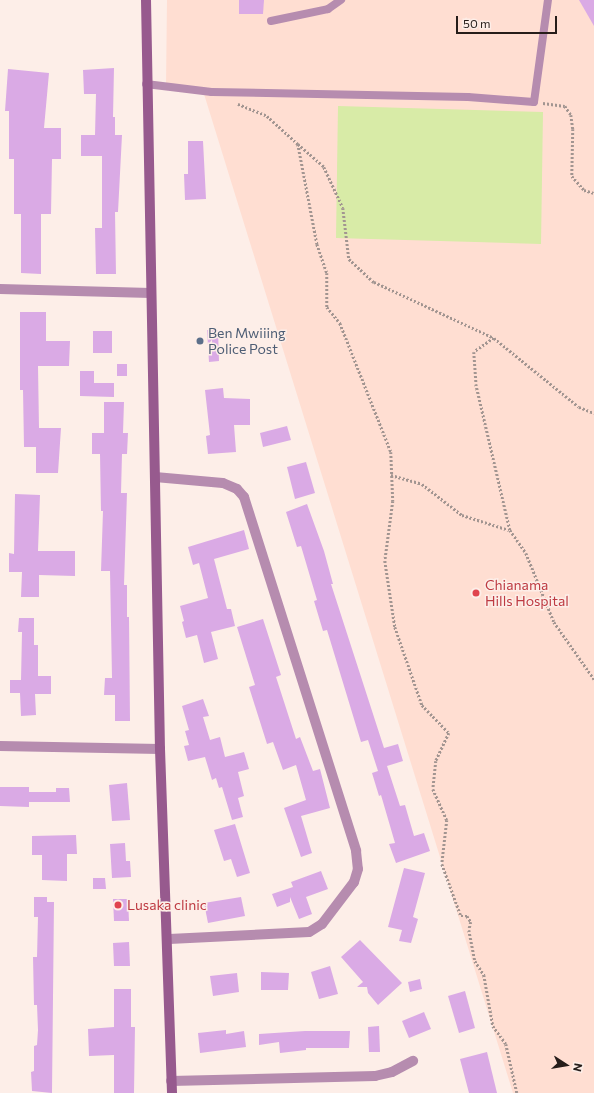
<!DOCTYPE html>
<html>
<head>
<meta charset="utf-8">
<style>
  body { margin:0 }
  #map { position:relative; width:594px; height:1093px; overflow:hidden; background:#fdeee8; font-family:Commissioner,sans-serif }
  div>[style] { position:absolute }
  [style*='--x'] { left:calc(var(--x)*1px); top:calc(var(--y)*1px); width:calc(var(--w)*1px); rotate:calc(var(--a)*1deg) }
  .built>* { inset:0; background:#ffded2 }
  .green>* { inset:0; background:#d8eba7 }
  .building>* { inset:0; background:#daaae5 }
  .path>* { height:2.5px; margin-top:-1.25px; transform-origin:0; background:repeating-linear-gradient(90deg,#a29591 0 2px,transparent 0 4px) }
  .service>* { height:8px; margin:-4px; padding:0 4px; transform-origin:4px; border-radius:4px; background:#b68caf }
  .minor>* { height:10px; margin:-5px; padding:0 5px; transform-origin:5px; border-radius:5px; background:#b68caf }
  .secondary>* { height:10px; margin:-5px; padding:0 5px; transform-origin:5px; border-radius:5px; background:#975a8e }
  .dots>* { width:11px; height:11px; translate:-50% -50%; box-sizing:border-box; border:2px solid #fdeee8; border-radius:50% }
  span { translate:-50% -50%; white-space:nowrap; text-align:center; line-height:1.15; -webkit-text-stroke:3px #fdeee8; paint-order:stroke }
  .service-label { font-size:14px; color:#4e5e75 }
  .left { translate:0 -50%; text-align:left }
  .health-label { font-size:14px; color:#be3a42 }
  .north { position:absolute; left:546px; top:1045px; width:40px; height:40px; -webkit-text-stroke:3px #fdeee8; paint-order:stroke; rotate:102deg; font-size:11px; font-weight:700; line-height:16px; text-align:center; color:#261d1a }
  .north::after { content:''; display:block; margin:auto; width:14px; height:18px; background:#261d1a; clip-path:polygon(50% 0,100% 100%,50% 72%,0 100%) }
  .scale { position:absolute; left:456px; top:16px; width:101px; height:18px; box-sizing:border-box; border:2px solid #261d1a; border-top:0; padding-left:5px; font-size:12px; line-height:14px; white-space:nowrap; color:#261d1a; -webkit-text-stroke:3px #fdeee8; paint-order:stroke }
</style>
</head>
<body>
<div id="map">
  <div class="built">
    <div style="clip-path:polygon(167px 0,594px 0,594px 1093px,513px 1093px,204px 94px,166px 85px)"></div>
  </div>
  <div class="green">
    <div style="clip-path:polygon(338px 106px,543px 112px,541px 244px,336px 238px)"></div>
  </div>
  <div class="building">
    <div style="clip-path:polygon(239px 0,264px 0,263px 14px,239px 14px)"></div>
    <div style="clip-path:polygon(579px 0,594px 0,594px 26px)"></div>
    <div style="clip-path:polygon(114px 68px,113px 117px,115px 117px,115px 135px,122px 135px,118px 212px,115px 212px,116px 274px,96px 274px,95px 228px,102px 228px,102px 156px,81px 156px,81px 135px,95px 135px,96px 94px,84px 94px,83px 70px)"></div>
    <div style="clip-path:polygon(8px 69px,49px 73px,44px 128px,61px 128px,61px 159px,52px 159px,51px 214px,41px 214px,41px 274px,21px 273px,21px 214px,14px 214px,14px 159px,9px 159px,9px 111px,5px 111px)"></div>
    <div style="clip-path:polygon(188px 141px,203px 141px,206px 199px,185px 200px,184px 174px,188px 174px)"></div>
    <div style="clip-path:polygon(20px 312px,46px 312px,46px 341px,70px 341px,69px 366px,38px 366px,39px 428px,61px 428px,58px 473px,36px 473px,36px 447px,24px 447px,23px 390px,20px 390px)"></div>
    <div style="clip-path:polygon(207px 330px,218px 330px,219px 361px,209px 362px)"></div>
    <div style="clip-path:polygon(93px 331px,112px 331px,112px 353px,93px 353px)"></div>
    <div style="clip-path:polygon(117px 364px,127px 364px,127px 376px,117px 376px)"></div>
    <div style="clip-path:polygon(80px 371px,94px 371px,94px 383px,114px 383px,114px 397px,80px 396px)"></div>
    <div style="clip-path:polygon(223px 388px,224px 398px,250px 399px,250px 425px,234px 425px,236px 452px,208px 454px,206px 436px,210px 435px,205px 390px)"></div>
    <div style="clip-path:polygon(104px 402px,124px 402px,123px 433px,128px 433px,127px 454px,122px 454px,121px 493px,127px 493px,124px 585px,127px 585px,127px 617px,129px 617px,130px 721px,115px 721px,115px 695px,104px 695px,105px 678px,112px 678px,110px 571px,101px 571px,103px 511px,101px 511px,100px 454px,92px 454px,92px 433px,104px 433px)"></div>
    <div style="clip-path:polygon(287px 426px,291px 440px,263px 447px,260px 433px)"></div>
    <div style="clip-path:polygon(306px 462px,315px 493px,295px 499px,287px 467px)"></div>
    <div style="clip-path:polygon(15px 494px,40px 495px,38px 551px,75px 551px,75px 576px,39px 575px,39px 597px,21px 597px,22px 572px,9px 572px,9px 553px,14px 554px)"></div>
    <div style="clip-path:polygon(307px 504px,324px 551px,333px 584px,331px 584px,384px 748px,398px 744px,403px 761px,387px 766px,400px 806px,405px 805px,414px 836px,424px 833px,430px 851px,396px 863px,389px 844px,395px 843px,381px 795px,379px 796px,372px 773px,378px 771px,368px 740px,361px 742px,327px 630px,323px 631px,314px 601px,317px 600px,301px 546px,297px 547px,286px 512px)"></div>
    <div style="clip-path:polygon(244px 530px,249px 549px,214px 559px,227px 609px,231px 609px,235px 626px,211px 632px,218px 659px,204px 663px,197px 635px,186px 638px,182px 622px,184px 621px,180px 606px,208px 598px,199px 563px,193px 565px,188px 547px)"></div>
    <div style="clip-path:polygon(19px 618px,34px 618px,34px 645px,38px 645px,38px 676px,51px 676px,51px 694px,35px 694px,36px 715px,21px 716px,20px 693px,10px 693px,10px 680px,21px 680px,22px 632px,18px 632px)"></div>
    <div style="clip-path:polygon(263px 619px,281px 675px,276px 677px,296px 739px,300px 737px,313px 771px,320px 769px,330px 808px,301px 816px,312px 853px,301px 857px,284px 808px,306px 800px,296px 765px,283px 770px,273px 742px,267px 744px,249px 687px,255px 685px,237px 627px)"></div>
    <div style="clip-path:polygon(203px 699px,209px 716px,203px 717px,210px 740px,220px 737px,225px 757px,244px 752px,249px 769px,238px 772px,244px 796px,238px 798px,243px 817px,232px 820px,222px 787px,219px 788px,216px 778px,212px 780px,205px 757px,188px 761px,184px 746px,189px 745px,185px 731px,189px 730px,182px 706px)"></div>
    <div style="clip-path:polygon(127px 783px,130px 820px,112px 821px,109px 785px)"></div>
    <div style="clip-path:polygon(0 787px,29px 787px,29px 792px,56px 792px,56px 788px,69px 788px,70px 802px,29px 802px,29px 807px,0 806px)"></div>
    <div style="clip-path:polygon(235px 824px,250px 873px,237px 877px,231px 859px,224px 861px,214px 830px)"></div>
    <div style="clip-path:polygon(76px 835px,77px 854px,67px 854px,67px 881px,42px 880px,42px 855px,32px 855px,32px 836px)"></div>
    <div style="clip-path:polygon(125px 843px,126px 861px,130px 861px,131px 877px,112px 878px,110px 844px)"></div>
    <div style="clip-path:polygon(404px 868px,425px 873px,413px 917px,418px 919px,411px 943px,399px 941px,402px 930px,388px 927px)"></div>
    <div style="clip-path:polygon(321px 871px,328px 889px,306px 897px,312px 914px,299px 919px,290px 897px,290px 902px,277px 907px,272px 894px,293px 887px,291px 882px)"></div>
    <div style="clip-path:polygon(93px 878px,105px 878px,106px 889px,93px 889px)"></div>
    <div style="clip-path:polygon(34px 897px,47px 897px,47px 902px,54px 902px,52px 1093px,32px 1091px,31px 1072px,34px 1071px,34px 1046px,37px 1045px,38px 1030px,37px 1005px,34px 1005px,33px 957px,37px 957px,38px 917px,34px 917px)"></div>
    <div style="clip-path:polygon(241px 897px,245px 916px,208px 923px,204px 903px)"></div>
    <div style="clip-path:polygon(113px 899px,128px 899px,129px 921px,114px 921px)"></div>
    <div style="clip-path:polygon(360px 940px,402px 983px,378px 1005px,368px 993px,367px 987px,357px 987px,363px 982px,341px 957px)"></div>
    <div style="clip-path:polygon(129px 942px,130px 966px,114px 966px,113px 943px)"></div>
    <div style="clip-path:polygon(330px 966px,338px 994px,319px 999px,311px 972px)"></div>
    <div style="clip-path:polygon(261px 972px,289px 973px,288px 990px,261px 990px)"></div>
    <div style="clip-path:polygon(237px 973px,239px 992px,213px 996px,210px 976px)"></div>
    <div style="clip-path:polygon(420px 979px,422px 989px,410px 992px,408px 982px)"></div>
    <div style="clip-path:polygon(114px 989px,131px 989px,131px 1027px,135px 1027px,134px 1093px,114px 1093px,114px 1055px,89px 1056px,88px 1029px,114px 1027px)"></div>
    <div style="clip-path:polygon(465px 991px,475px 1028px,459px 1033px,448px 996px)"></div>
    <div style="clip-path:polygon(424px 1012px,431px 1029px,409px 1038px,402px 1021px)"></div>
    <div style="clip-path:polygon(379px 1026px,380px 1052px,369px 1052px,368px 1027px)"></div>
    <div style="clip-path:polygon(226px 1030px,226px 1034px,244px 1031px,246px 1047px,200px 1053px,198px 1033px)"></div>
    <div style="clip-path:polygon(305px 1031px,350px 1031px,349px 1048px,306px 1048px,306px 1050px,280px 1053px,279px 1042px,259px 1045px,259px 1034px)"></div>
    <div style="clip-path:polygon(487px 1052px,497px 1093px,469px 1093px,460px 1059px)"></div>
  </div>
  <div class="path">
    <div style="--x:543;--y:103;--w:22;--a:8"></div>
    <div style="--x:565;--y:106;--w:11;--a:56"></div>
    <div style="--x:571;--y:115;--w:14;--a:82"></div>
    <div style="--x:573;--y:129;--w:47;--a:91.2"></div>
    <div style="--x:572;--y:176;--w:18;--a:49"></div>
    <div style="--x:584;--y:190;--w:10;--a:17"></div>
    <div style="--x:238;--y:104;--w:31;--a:22"></div>
    <div style="--x:267;--y:116;--w:42;--a:42.1"></div>
    <div style="--x:298;--y:144;--w:102;--a:79.2"></div>
    <div style="--x:317;--y:244;--w:31;--a:71"></div>
    <div style="--x:327;--y:273;--w:34;--a:90"></div>
    <div style="--x:327;--y:307;--w:21;--a:51"></div>
    <div style="--x:340;--y:323;--w:139;--a:68.4"></div>
    <div style="--x:391;--y:452;--w:49;--a:87.7"></div>
    <div style="--x:393;--y:501;--w:61;--a:97.6"></div>
    <div style="--x:385;--y:561;--w:67;--a:81.4"></div>
    <div style="--x:395;--y:627;--w:83;--a:70.9"></div>
    <div style="--x:422;--y:705;--w:39;--a:46"></div>
    <div style="--x:449;--y:733;--w:31;--a:115"></div>
    <div style="--x:436;--y:761;--w:28;--a:96"></div>
    <div style="--x:433;--y:789;--w:34;--a:66"></div>
    <div style="--x:447;--y:820;--w:44;--a:96.5"></div>
    <div style="--x:442;--y:864;--w:55;--a:69.9"></div>
    <div style="--x:461;--y:916;--w:6;--a:0"></div>
    <div style="--x:467;--y:916;--w:7;--a:56"></div>
    <div style="--x:471;--y:922;--w:8;--a:104"></div>
    <div style="--x:469;--y:930;--w:32;--a:79"></div>
    <div style="--x:475;--y:961;--w:17;--a:57"></div>
    <div style="--x:484;--y:975;--w:52;--a:80"></div>
    <div style="--x:493;--y:1026;--w:22;--a:54"></div>
    <div style="--x:506;--y:1044;--w:50;--a:77.3"></div>
    <div style="--x:298;--y:144;--w:35;--a:41"></div>
    <div style="--x:324;--y:167;--w:45;--a:65.1"></div>
    <div style="--x:343;--y:208;--w:51;--a:83.3"></div>
    <div style="--x:349;--y:259;--w:34;--a:43"></div>
    <div style="--x:374;--y:282;--w:132;--a:25"></div>
    <div style="--x:494;--y:338;--w:109;--a:39.1"></div>
    <div style="--x:579;--y:407;--w:16;--a:22"></div>
    <div style="--x:494;--y:338;--w:24;--a:145"></div>
    <div style="--x:474;--y:352;--w:32;--a:86"></div>
    <div style="--x:476;--y:384;--w:150;--a:76.9"></div>
    <div style="--x:510;--y:530;--w:28;--a:55"></div>
    <div style="--x:526;--y:553;--w:74;--a:67.9"></div>
    <div style="--x:554;--y:622;--w:70;--a:54.9"></div>
    <div style="--x:391;--y:475;--w:32;--a:16"></div>
    <div style="--x:422;--y:484;--w:51;--a:37.8"></div>
    <div style="--x:462;--y:515;--w:49;--a:17.7"></div>
  </div>
  <div class="service">
    <div style="--x:271;--y:21;--w:58;--a:-11.9"></div>
    <div style="--x:328;--y:9;--w:16;--a:-35"></div>
    <div style="--x:146;--y:84;--w:66;--a:6.9"></div>
    <div style="--x:212;--y:92;--w:256;--a:1.1"></div>
    <div style="--x:468;--y:97;--w:66;--a:4.3"></div>
    <div style="--x:534;--y:102;--w:103;--a:-82.2"></div>
  </div>
  <div class="minor">
    <div style="--x:0;--y:289;--w:151;--a:1.5"></div>
    <div style="--x:155;--y:477;--w:68;--a:5"></div>
    <div style="--x:223;--y:483;--w:15;--a:23"></div>
    <div style="--x:237;--y:489;--w:11;--a:49"></div>
    <div style="--x:244;--y:497;--w:371;--a:72.4"></div>
    <div style="--x:356;--y:851;--w:18;--a:84"></div>
    <div style="--x:358;--y:869;--w:14;--a:107"></div>
    <div style="--x:354;--y:882;--w:53;--a:127.3"></div>
    <div style="--x:322;--y:924;--w:15;--a:148"></div>
    <div style="--x:309;--y:932;--w:140;--a:177.1"></div>
    <div style="--x:0;--y:746;--w:160;--a:1.1"></div>
    <div style="--x:171;--y:1081;--w:204;--a:-1.4"></div>
    <div style="--x:375;--y:1076;--w:17;--a:-13"></div>
    <div style="--x:392;--y:1072;--w:24;--a:-28"></div>
  </div>
  <div class="secondary">
    <div style="--x:146;--y:0;--w:749;--a:88.93"></div>
    <div style="--x:160;--y:749;--w:344;--a:88"></div>
  </div>
  <div class="dots">
    <div style="left:200px;top:341px;background:#5c6f8a"></div>
    <div style="left:476px;top:593px;background:#e0444e"></div>
    <div style="left:118px;top:905px;background:#e0444e"></div>
  </div>
  <div class="service-label">
    <span class="left" style="left:208px;top:341px">Ben Mwiiing<br>Police Post</span>
  </div>
  <div class="health-label">
    <span class="left" style="left:485px;top:593px">Chianama<br>Hills Hospital</span>
    <span class="left" style="left:127px;top:905px">Lusaka clinic</span>
  </div>
  <div class="north">N</div>
  <div class="scale">50 m</div>
</div>
</body>
</html>
